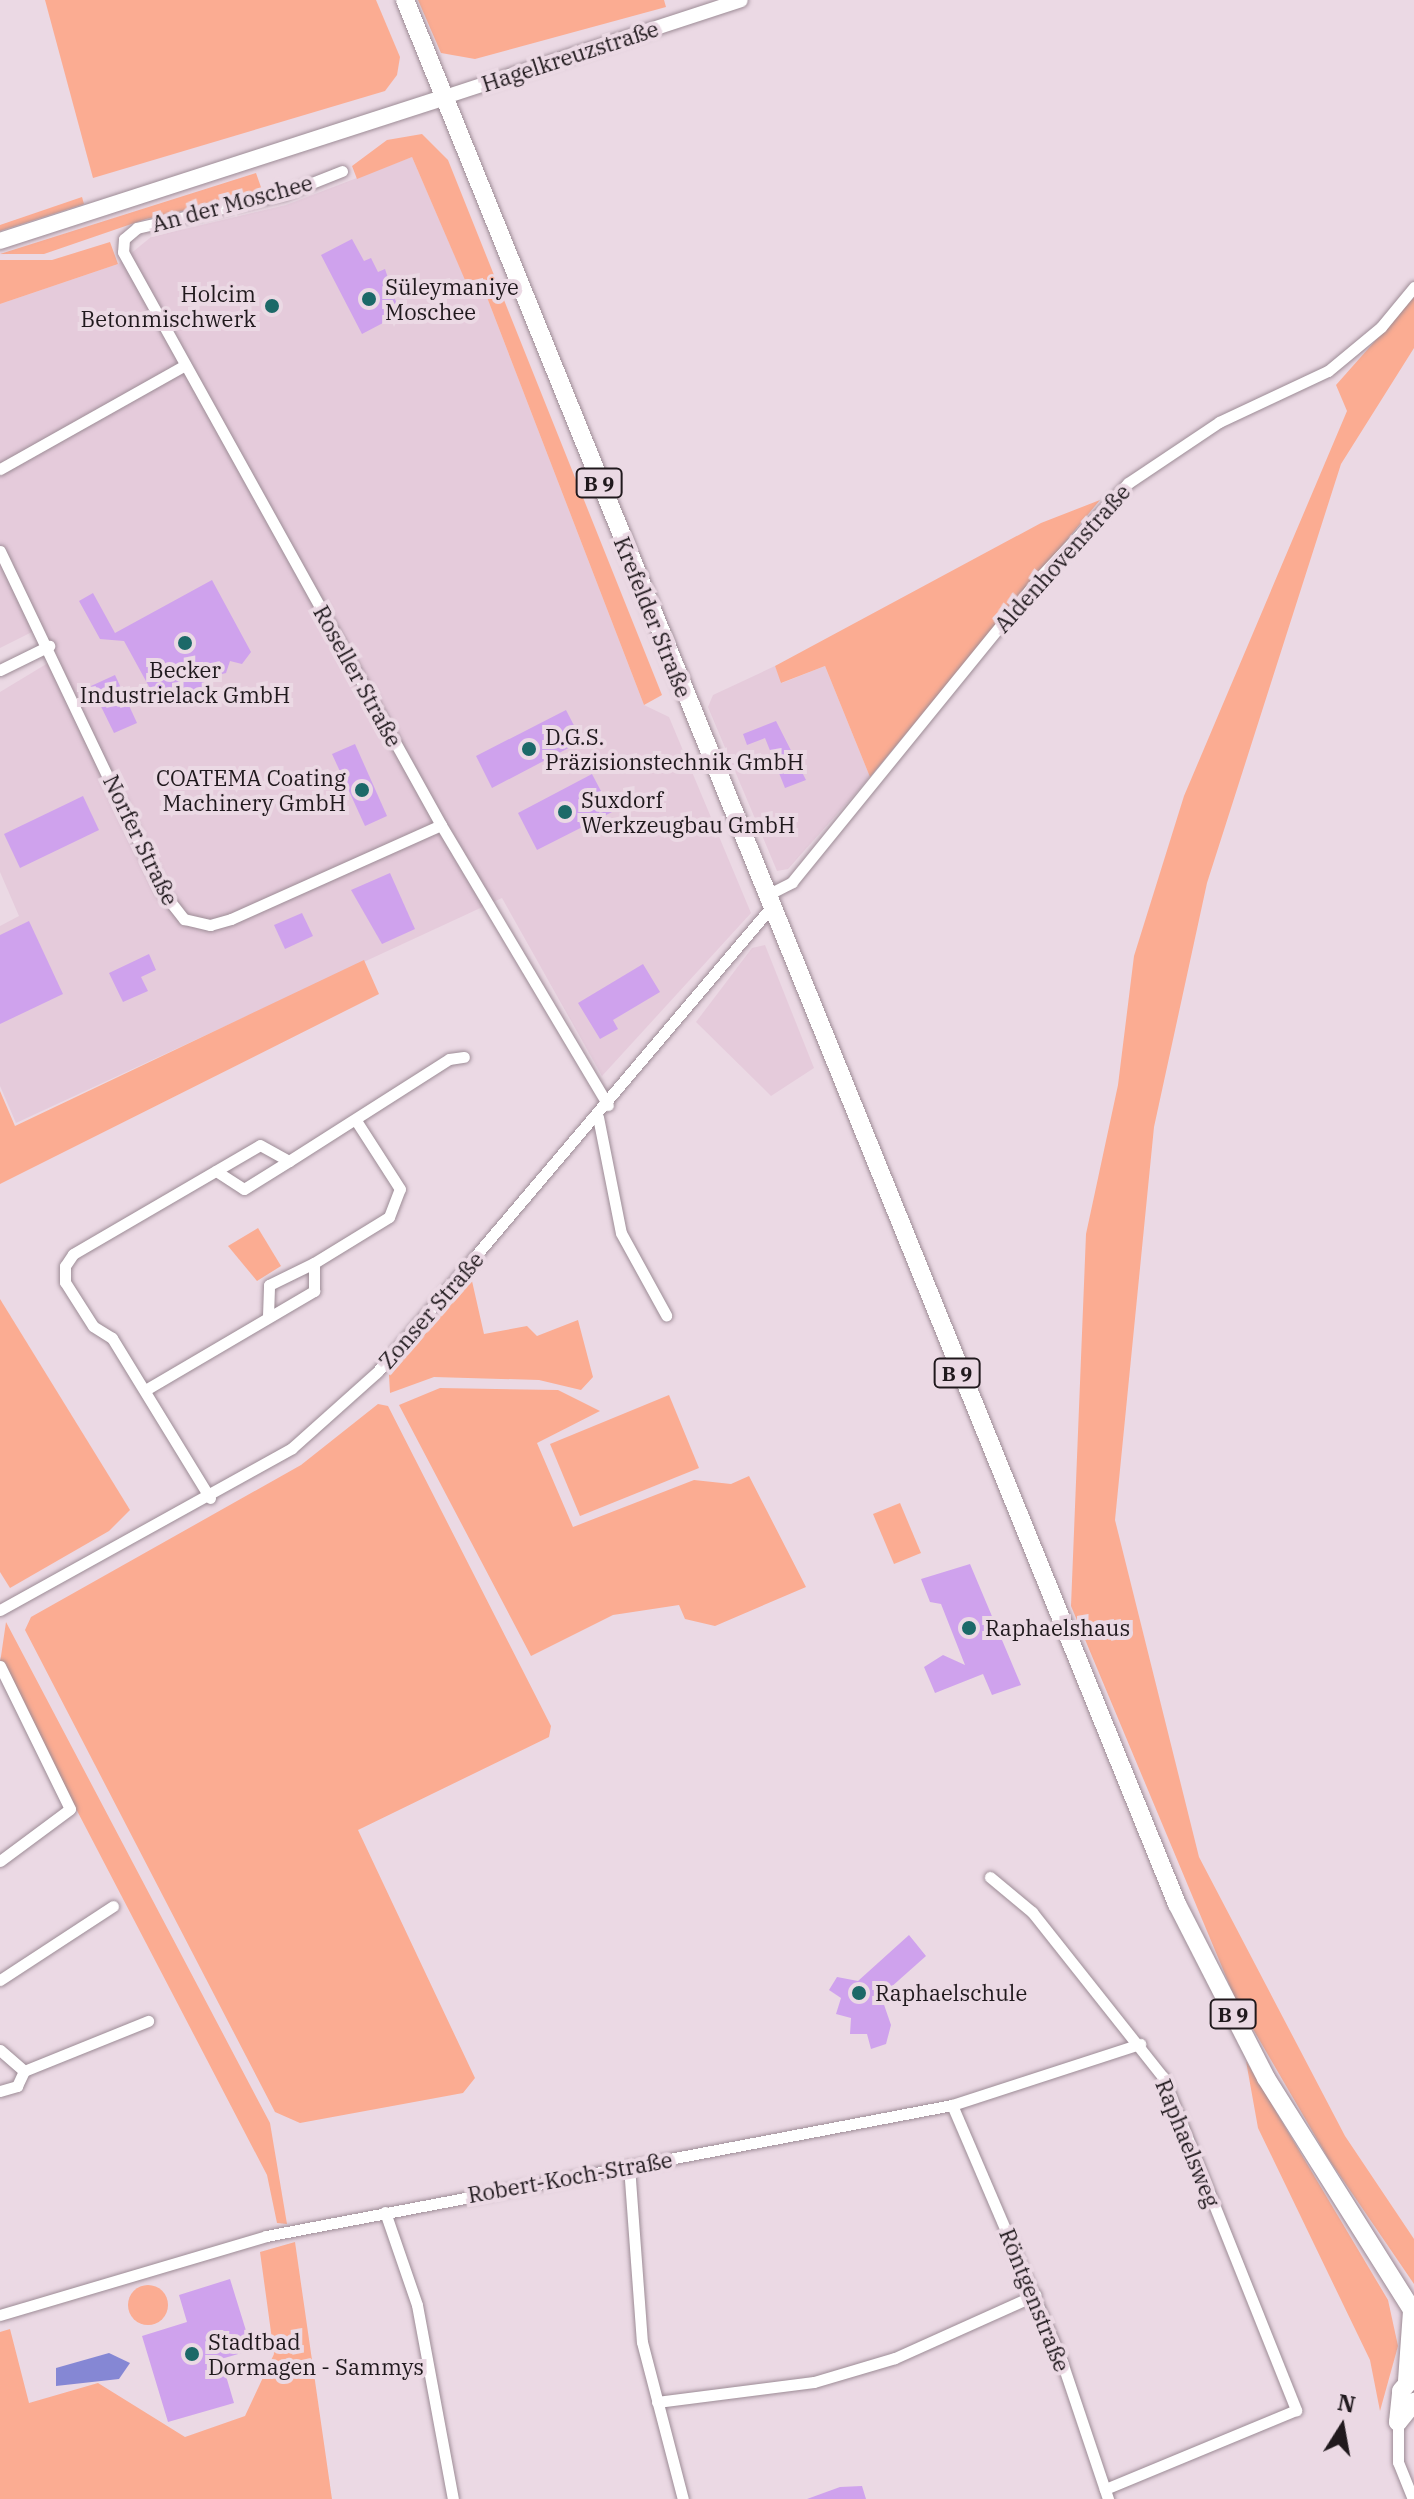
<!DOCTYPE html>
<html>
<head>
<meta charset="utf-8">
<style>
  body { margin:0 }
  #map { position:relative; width:1414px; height:2499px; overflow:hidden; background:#ebd9e4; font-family:"IBM Plex Serif",serif }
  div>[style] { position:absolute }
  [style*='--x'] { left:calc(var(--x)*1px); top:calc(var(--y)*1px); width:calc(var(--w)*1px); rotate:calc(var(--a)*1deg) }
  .built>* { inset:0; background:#e5cbdb }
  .green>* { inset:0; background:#fbac92 }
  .round { border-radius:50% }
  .water>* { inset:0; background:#8587d4 }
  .building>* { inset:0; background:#cfa2ed }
  .roads { filter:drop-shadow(0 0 2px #9d8c96) drop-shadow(0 0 2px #9d8c96) }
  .minor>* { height:11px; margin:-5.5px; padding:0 5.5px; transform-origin:5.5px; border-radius:5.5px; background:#fff }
  .tertiary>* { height:14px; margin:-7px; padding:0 7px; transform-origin:7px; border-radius:7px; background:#fff }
  .secondary>* { height:16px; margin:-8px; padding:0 8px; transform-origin:8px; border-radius:8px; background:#fff }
  .primary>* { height:18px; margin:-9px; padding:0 9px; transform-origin:9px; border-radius:9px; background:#fff }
  .dots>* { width:22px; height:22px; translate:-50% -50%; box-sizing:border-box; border:4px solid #ebd9e4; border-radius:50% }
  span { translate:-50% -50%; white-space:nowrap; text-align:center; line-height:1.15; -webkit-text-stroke:8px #ebd9e4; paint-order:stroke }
  .shield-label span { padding:2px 6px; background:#ebd9e4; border:2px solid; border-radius:6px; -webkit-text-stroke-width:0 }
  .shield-label { font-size:20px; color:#20191d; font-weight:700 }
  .street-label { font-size:22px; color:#20191d }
  .poi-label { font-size:22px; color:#20191d }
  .left { translate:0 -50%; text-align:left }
  .right { translate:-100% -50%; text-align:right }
  .north { position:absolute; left:1302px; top:2387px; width:80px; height:80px; -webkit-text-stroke:6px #ebd9e4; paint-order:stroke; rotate:11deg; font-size:22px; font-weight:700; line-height:32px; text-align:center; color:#20191d }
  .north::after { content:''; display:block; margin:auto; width:28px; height:36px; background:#20191d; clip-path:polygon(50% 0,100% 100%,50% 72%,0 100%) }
</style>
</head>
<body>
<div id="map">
  <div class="built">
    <div style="clip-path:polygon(412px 157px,471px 293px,483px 287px,644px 705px,669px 717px,751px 913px,602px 1076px,502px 898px,16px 1123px,0 1086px,0 926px,19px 916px,0 872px,0 692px,53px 660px,38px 629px,0 648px,0 304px,118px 264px,151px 237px,286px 205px)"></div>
    <div style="clip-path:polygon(775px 666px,782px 683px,825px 666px,870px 777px,788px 869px,777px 871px,708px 707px,713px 695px)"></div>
    <div style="clip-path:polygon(765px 945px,814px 1068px,771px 1096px,696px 1022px,752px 948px)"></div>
  </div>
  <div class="green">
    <div style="clip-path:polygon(45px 0,376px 0,400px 57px,397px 75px,385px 91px,93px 178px)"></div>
    <div style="clip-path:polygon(418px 0,664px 0,666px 7px,475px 59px,441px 53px)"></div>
    <div style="clip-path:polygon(422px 134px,448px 160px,662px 695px,644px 705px,483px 287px,471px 294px,412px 157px,357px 179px,352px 166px,387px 140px)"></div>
    <div style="clip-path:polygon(256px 173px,263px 193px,146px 219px,44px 254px,0 254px)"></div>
    <div style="clip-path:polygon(82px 197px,84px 204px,0 231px,0 225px)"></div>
    <div style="clip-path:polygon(110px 242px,118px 264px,0 304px,0 260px,52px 260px)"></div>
    <div style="clip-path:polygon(1414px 297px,1414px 348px,1341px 464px,1207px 883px,1154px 1127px,1115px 1520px,1199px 1857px,1345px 2136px,1414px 2239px,1414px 2284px,1328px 2158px,1235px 1998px,1071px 1606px,1086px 1234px,1118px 1085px,1134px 956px,1184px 796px,1347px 411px,1336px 385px)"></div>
    <div style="clip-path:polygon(1100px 500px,870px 777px,825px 666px,781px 683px,775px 666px,1041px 523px)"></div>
    <div style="clip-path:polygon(364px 960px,379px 994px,0 1184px,0 1091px,15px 1126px)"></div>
    <div style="clip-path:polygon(258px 1228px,281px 1266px,257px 1281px,228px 1246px)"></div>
    <div style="clip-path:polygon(472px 1281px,484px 1334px,527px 1326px,537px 1336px,578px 1320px,593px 1377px,581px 1390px,539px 1380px,434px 1377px,390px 1393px,389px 1375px)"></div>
    <div style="clip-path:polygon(0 1299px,130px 1510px,109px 1531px,10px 1588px,0 1572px)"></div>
    <div style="clip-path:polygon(440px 1388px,558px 1390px,600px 1411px,537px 1443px,573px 1527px,694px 1480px,731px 1484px,749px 1476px,806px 1587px,715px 1626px,685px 1619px,679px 1605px,613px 1615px,531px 1656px,399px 1405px)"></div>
    <div style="clip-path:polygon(669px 1395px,699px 1468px,580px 1516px,550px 1444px)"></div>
    <div style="clip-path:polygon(378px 1404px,388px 1406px,551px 1726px,549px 1737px,358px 1830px,475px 2078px,463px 2093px,300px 2123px,275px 2112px,25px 1630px,31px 1617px,301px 1465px)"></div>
    <div style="clip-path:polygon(900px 1503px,921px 1553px,894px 1564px,873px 1514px)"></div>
    <div style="clip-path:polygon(6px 1622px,270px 2123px,287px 2224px,277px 2223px,267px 2175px,0 1663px)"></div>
    <div style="clip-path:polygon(1246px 2061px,1388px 2300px,1398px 2346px,1380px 2411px,1370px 2360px,1258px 2128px)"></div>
    <div style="clip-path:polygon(295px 2242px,332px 2499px,0 2499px,0 2332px,10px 2329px,29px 2403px,98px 2383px,185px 2437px,245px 2416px,274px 2354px,260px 2252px)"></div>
    <div class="round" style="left:128px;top:2285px;width:40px;height:40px"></div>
  </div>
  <div class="water">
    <div style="clip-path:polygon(109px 2353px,130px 2363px,119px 2379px,56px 2386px,56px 2368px)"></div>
  </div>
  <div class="building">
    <div style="clip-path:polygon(352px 239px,364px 261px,371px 258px,378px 272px,385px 269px,400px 314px,362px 334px,321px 255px)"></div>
    <div style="clip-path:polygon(212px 580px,251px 652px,242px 664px,230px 661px,226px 673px,202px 679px,207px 688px,188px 699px,183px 690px,158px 703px,124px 641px,100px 639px,79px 601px,93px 593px,115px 633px)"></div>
    <div style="clip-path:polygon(115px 675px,137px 723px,114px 733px,91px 686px)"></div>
    <div style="clip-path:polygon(566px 710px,582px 741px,492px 788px,476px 756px)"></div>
    <div style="clip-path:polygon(776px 721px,806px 780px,785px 788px,765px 738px,747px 745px,743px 734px)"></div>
    <div style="clip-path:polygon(355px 744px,387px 816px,365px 826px,332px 754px)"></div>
    <div style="clip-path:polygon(592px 774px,612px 812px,537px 850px,518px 813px)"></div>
    <div style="clip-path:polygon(83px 796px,99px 830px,20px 868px,4px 834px)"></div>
    <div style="clip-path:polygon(390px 873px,415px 929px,382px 944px,351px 890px)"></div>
    <div style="clip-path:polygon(302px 913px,313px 936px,285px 949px,274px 925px)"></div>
    <div style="clip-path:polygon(29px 921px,63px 994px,0 1024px,0 935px)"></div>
    <div style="clip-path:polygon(149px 954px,156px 970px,141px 977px,148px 991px,123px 1002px,109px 973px)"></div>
    <div style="clip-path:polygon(643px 964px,660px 992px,613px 1020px,618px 1029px,600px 1039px,578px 1003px)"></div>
    <div style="clip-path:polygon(970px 1564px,1021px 1685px,992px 1695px,983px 1674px,935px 1693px,924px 1667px,943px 1655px,965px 1665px,941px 1604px,930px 1602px,921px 1579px)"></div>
    <div style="clip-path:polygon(909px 1935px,926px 1956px,881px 1996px,891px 2025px,886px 2044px,871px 2049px,867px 2034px,850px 2034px,851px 2018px,836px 2014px,841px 1998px,829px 1990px,837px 1977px,858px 1981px)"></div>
    <div style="clip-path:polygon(230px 2279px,252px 2350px,221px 2359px,234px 2403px,168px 2422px,142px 2336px,187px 2322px,179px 2295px)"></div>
    <div style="clip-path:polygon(862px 2486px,866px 2499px,807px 2499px,840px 2487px)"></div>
  </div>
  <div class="roads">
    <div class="minor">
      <div style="--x:342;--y:171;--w:62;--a:158.4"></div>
      <div style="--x:284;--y:194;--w:151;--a:167"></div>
      <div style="--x:137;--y:228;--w:17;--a:140"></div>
      <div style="--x:124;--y:239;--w:13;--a:94"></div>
      <div style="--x:123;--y:252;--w:655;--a:60.97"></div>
      <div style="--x:441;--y:825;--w:326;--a:59.2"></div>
      <div style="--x:0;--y:469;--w:212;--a:-29.3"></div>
      <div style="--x:0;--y:551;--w:377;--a:64.5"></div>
      <div style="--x:162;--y:891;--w:36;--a:52"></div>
      <div style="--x:184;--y:919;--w:27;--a:13"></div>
      <div style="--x:210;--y:925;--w:22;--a:-16"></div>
      <div style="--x:231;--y:919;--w:230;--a:-24.1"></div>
      <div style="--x:0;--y:670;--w:55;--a:-26.1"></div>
      <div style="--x:767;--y:895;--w:28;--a:-27"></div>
      <div style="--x:792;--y:882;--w:389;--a:-50.9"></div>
      <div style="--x:1037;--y:580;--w:133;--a:-46.8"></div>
      <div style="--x:1128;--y:483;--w:110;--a:-33.8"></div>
      <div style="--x:1219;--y:422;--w:120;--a:-25.1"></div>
      <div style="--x:1328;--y:371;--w:69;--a:-39.7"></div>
      <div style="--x:1381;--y:327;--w:52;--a:-50.5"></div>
      <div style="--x:598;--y:1117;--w:118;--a:78.8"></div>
      <div style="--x:621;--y:1233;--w:94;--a:61.2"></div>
      <div style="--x:216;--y:1171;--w:33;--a:33"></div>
      <div style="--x:244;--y:1189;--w:53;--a:-31.9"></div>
      <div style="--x:268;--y:1316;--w:31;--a:-88"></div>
      <div style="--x:269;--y:1285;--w:50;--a:-26.1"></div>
      <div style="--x:147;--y:1389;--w:194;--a:-30.4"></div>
      <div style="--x:314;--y:1291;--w:28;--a:-90"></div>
      <div style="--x:314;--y:1263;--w:88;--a:-31.5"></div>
      <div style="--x:389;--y:1217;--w:30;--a:-69"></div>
      <div style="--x:400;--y:1189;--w:80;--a:-122.7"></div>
      <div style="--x:210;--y:1498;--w:188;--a:-121.5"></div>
      <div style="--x:112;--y:1338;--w:22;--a:-148"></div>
      <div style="--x:93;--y:1326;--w:52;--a:-122.5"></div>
      <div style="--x:65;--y:1282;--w:16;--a:-90"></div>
      <div style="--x:65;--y:1266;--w:14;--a:-56"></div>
      <div style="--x:73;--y:1254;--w:216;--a:-30.2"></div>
      <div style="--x:260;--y:1145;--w:33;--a:29"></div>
      <div style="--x:289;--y:1161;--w:190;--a:-32.5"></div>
      <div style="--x:449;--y:1059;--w:15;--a:-8"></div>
      <div style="--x:0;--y:1610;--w:334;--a:-29"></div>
      <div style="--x:292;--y:1448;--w:114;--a:-41.8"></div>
      <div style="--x:377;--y:1372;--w:611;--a:-49.71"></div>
      <div style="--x:0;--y:1666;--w:159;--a:63.9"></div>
      <div style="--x:70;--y:1809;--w:87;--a:143.4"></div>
      <div style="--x:990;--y:1877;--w:55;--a:39.8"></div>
      <div style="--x:1032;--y:1912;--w:211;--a:51.6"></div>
      <div style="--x:1163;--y:2077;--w:359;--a:68.2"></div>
      <div style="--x:1296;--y:2410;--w:207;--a:157.5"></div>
      <div style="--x:0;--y:1980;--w:135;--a:-33.2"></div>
      <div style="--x:0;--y:2050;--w:32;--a:41"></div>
      <div style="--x:24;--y:2071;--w:134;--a:-22"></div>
      <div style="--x:0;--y:2091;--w:18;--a:-16"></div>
      <div style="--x:17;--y:2086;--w:17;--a:-65"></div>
      <div style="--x:952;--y:2105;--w:280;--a:66.8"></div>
      <div style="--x:1062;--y:2362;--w:145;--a:71.4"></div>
      <div style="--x:629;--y:2166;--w:176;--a:85.8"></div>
      <div style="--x:642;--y:2342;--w:162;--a:75.4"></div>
      <div style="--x:385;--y:2212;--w:98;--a:71"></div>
      <div style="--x:417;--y:2305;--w:197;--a:79.5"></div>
      <div style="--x:0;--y:2315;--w:277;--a:-16.5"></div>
      <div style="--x:266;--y:2236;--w:698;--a:-10.81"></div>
      <div style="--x:952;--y:2105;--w:198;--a:-18"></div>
      <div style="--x:657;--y:2402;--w:158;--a:-7.3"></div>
      <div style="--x:814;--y:2382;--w:84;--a:-16.5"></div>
      <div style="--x:895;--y:2358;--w:154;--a:-24.2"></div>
      <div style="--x:1398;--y:2422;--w:40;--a:90"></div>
      <div style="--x:1398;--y:2462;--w:40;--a:68"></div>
    </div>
    <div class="tertiary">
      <div style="--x:445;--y:97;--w:311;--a:-18.1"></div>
    </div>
    <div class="secondary">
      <div style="--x:0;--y:241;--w:468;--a:-17.9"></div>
    </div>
    <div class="primary">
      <div style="--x:405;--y:0;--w:2055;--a:67.93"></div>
      <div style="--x:1177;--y:1904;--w:195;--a:62.9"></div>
      <div style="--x:1266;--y:2078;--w:278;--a:57.8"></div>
      <div style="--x:1407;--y:2381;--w:70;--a:-85.9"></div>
      <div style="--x:1398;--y:2422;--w:31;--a:-84"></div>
      <div style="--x:1401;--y:2391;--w:20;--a:-49"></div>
      <div style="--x:1398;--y:2422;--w:26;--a:-51"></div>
    </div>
  </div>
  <div class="dots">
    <div style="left:369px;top:299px;background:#1c6968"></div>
    <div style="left:272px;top:306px;background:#1c6968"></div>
    <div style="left:185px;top:643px;background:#1c6968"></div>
    <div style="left:529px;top:749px;background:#1c6968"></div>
    <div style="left:362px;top:790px;background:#1c6968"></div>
    <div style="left:565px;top:812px;background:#1c6968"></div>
    <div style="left:969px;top:1628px;background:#1c6968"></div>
    <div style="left:859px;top:1993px;background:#1c6968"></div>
    <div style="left:192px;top:2354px;background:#1c6968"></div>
  </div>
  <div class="shield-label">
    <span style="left:599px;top:483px">B 9</span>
    <span style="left:957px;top:1373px">B 9</span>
    <span style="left:1233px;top:2014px">B 9</span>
  </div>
  <div class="street-label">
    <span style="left:570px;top:56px;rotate:-18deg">Hagelkreuzstraße</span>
    <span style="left:232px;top:203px;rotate:-15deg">An der Moschee</span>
    <span style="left:1062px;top:558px;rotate:-48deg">Aldenhovenstraße</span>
    <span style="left:653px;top:617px;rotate:68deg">Krefelder Straße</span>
    <span style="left:358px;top:676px;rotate:61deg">Roseller Straße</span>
    <span style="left:141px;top:840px;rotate:64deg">Norfer Straße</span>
    <span style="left:431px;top:1310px;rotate:-49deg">Zonser Straße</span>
    <span style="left:1188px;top:2143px;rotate:68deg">Raphaelsweg</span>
    <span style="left:570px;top:2177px;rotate:-10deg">Robert-Koch-Straße</span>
    <span style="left:1035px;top:2300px;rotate:68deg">Röntgenstraße</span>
  </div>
  <div class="poi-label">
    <span class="left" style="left:385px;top:299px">Süleymaniye<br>Moschee</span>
    <span class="right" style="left:256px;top:306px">Holcim<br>Betonmischwerk</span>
    <span style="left:185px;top:682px">Becker<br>Industrielack GmbH</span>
    <span class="left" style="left:545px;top:749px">D.G.S.<br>Präzisionstechnik GmbH</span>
    <span class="right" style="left:346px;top:790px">COATEMA Coating<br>Machinery GmbH</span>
    <span class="left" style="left:581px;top:812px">Suxdorf<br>Werkzeugbau GmbH</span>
    <span class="left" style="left:985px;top:1628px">Raphaelshaus</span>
    <span class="left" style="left:875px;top:1993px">Raphaelschule</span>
    <span class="left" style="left:208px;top:2354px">Stadtbad<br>Dormagen - Sammys</span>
  </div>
  <div class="north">N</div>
</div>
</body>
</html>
